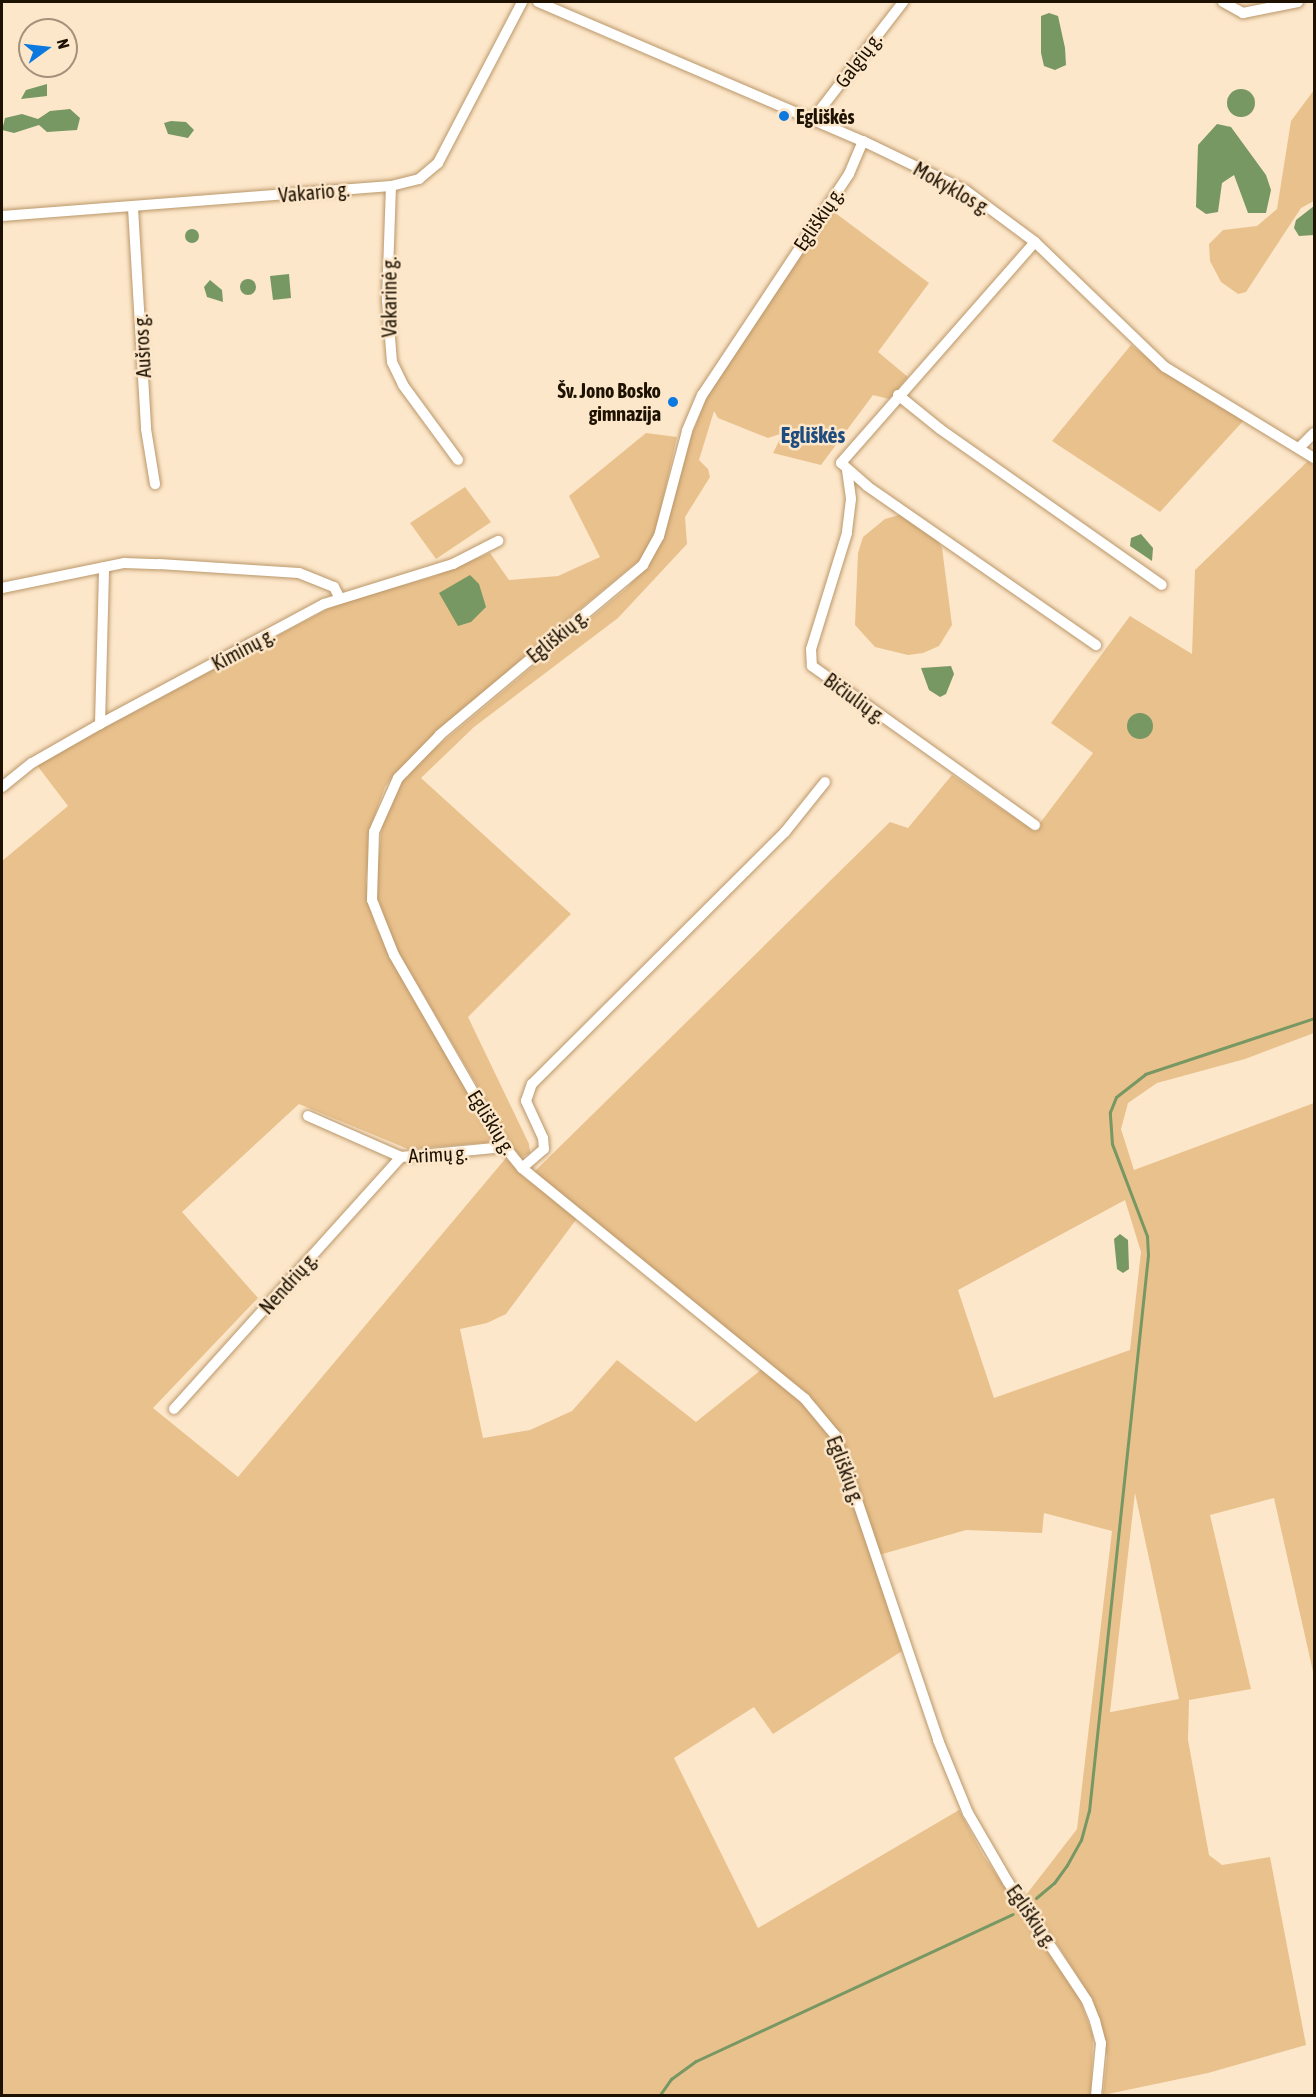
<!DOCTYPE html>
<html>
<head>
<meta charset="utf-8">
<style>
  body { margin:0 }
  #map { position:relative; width:1316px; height:2097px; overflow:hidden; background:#fde7ca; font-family:"Asap Condensed",sans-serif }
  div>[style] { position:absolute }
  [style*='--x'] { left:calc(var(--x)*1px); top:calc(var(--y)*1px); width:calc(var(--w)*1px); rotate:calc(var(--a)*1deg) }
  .green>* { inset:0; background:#e9c18d }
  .water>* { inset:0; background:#779763 }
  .round { border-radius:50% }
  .stream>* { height:3px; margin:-1.5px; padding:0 1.5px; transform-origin:1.5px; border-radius:1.5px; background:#779763 }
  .roads { filter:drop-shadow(0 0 2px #ba9769) drop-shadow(0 0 2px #ba9769) }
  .minor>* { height:10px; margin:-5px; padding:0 5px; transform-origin:5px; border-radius:5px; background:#fff }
  .dots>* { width:16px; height:16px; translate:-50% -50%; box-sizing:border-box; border:3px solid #fde7ca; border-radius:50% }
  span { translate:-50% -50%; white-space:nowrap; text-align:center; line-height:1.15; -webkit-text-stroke:5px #fde7ca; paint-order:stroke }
  .street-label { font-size:20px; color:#1d1101 }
  .poi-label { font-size:20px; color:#1d1101; font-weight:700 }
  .left { translate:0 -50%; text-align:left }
  .right { translate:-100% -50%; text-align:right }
  .quarter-label { font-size:22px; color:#1f4c7f; font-weight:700 }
  .frame { position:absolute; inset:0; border:3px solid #1d1101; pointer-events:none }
  .north { position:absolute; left:18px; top:18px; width:60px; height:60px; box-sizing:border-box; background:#fde7ca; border:2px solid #a3917a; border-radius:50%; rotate:75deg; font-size:16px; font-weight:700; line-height:24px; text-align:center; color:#1d1101 }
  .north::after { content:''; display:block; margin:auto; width:21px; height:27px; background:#0c79e1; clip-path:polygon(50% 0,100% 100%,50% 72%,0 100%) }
</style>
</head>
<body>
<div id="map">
  <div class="green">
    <div style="clip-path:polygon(1314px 90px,1314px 201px,1301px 208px,1246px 292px,1238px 294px,1221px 282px,1210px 261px,1209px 244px,1223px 230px,1257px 226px,1277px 209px,1291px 121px)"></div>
    <div style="clip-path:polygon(830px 209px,929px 283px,878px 352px,908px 377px,889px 399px,873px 395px,821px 465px,773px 453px,783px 433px,768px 438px,718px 418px,714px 411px,699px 460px,708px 469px,710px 477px,685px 517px,687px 544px,618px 618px,474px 727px,421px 778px,571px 914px,468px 1017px,529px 1144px,530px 1153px,520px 1158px,394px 945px,375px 891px,383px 817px,395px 788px,422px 759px,626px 589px,648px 565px,667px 525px,691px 437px,706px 399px)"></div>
    <div style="clip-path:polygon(1131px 345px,1171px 376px,1244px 420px,1160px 512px,1052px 441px)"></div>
    <div style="clip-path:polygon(646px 433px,677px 437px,655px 534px,642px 558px,554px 630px,396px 772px,385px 787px,371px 826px,366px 881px,375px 925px,496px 1142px,408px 1149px,299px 1104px,182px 1212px,258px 1298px,153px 1408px,238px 1477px,506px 1158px,522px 1176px,578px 1217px,506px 1314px,487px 1323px,460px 1329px,483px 1438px,530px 1430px,572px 1411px,617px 1360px,696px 1422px,762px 1369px,806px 1406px,830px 1434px,845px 1473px,902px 1651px,773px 1734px,754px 1707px,674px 1758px,758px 1928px,959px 1810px,983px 1855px,1078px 1994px,1093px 2036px,1091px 2095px,2px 2096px,2px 861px,68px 806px,36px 764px,339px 603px,432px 577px,490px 553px,509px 580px,558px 576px,600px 557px,569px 496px)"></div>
    <div style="clip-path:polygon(evenodd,1308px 461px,1314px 466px,1314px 1033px,1245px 1059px,1157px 1083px,1128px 1103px,1121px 1129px,1134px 1170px,1314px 1103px,1314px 1676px,1274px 1498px,1210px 1515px,1251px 1689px,1189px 1700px,1188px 1740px,1209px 1855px,1222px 1865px,1270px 1857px,1306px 2045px,1208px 2073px,1103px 2095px,1107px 2056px,1094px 2002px,1026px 1895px,1077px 1829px,1112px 1531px,1044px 1513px,1042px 1533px,966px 1530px,879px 1555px,846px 1452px,818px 1405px,534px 1172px,890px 822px,908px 828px,952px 775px,1034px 831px,1093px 753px,1051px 723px,1130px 616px,1192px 654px,1195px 570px,1308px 461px,1125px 1200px,1141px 1252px,1130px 1350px,994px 1398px,958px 1290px,1125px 1200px,1308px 461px,1135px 1493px,1179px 1699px,1111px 1712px,1110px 1712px,1135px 1493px)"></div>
    <div style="clip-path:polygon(465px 487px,491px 522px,436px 559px,410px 523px)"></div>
    <div style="clip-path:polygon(899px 515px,908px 517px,934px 534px,942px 548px,952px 625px,939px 646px,923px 653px,908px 655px,875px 647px,855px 625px,858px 553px,863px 537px,885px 519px)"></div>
  </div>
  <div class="water">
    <div style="clip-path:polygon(1049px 13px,1058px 16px,1065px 48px,1066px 65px,1055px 70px,1044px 66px,1041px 53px,1041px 16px)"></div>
    <div style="clip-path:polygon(47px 84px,47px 96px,21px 99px,26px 90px)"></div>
    <div class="round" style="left:1227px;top:89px;width:28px;height:28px"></div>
    <div style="clip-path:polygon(70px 109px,80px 118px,77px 130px,47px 132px,39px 125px,14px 133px,2px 130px,5px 118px,22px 114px,38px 119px,50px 111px)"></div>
    <div style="clip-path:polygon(171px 121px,186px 122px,194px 130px,188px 138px,168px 134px,164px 123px)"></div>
    <div style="clip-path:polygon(1217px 124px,1231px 127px,1266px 175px,1271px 190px,1266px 213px,1248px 213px,1234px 175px,1222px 183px,1218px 212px,1206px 214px,1196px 207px,1198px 145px)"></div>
    <div style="clip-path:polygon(1314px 206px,1314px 235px,1299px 236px,1294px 228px,1296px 220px)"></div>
    <div class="round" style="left:185px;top:229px;width:14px;height:14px"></div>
    <div style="clip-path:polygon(289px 274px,291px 298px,273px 300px,270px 276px)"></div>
    <div class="round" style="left:240px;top:279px;width:16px;height:16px"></div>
    <div style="clip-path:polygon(210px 280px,222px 290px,223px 302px,207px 297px,204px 287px)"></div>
    <div style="clip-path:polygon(1141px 534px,1153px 548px,1152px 561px,1130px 546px,1131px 538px)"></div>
    <div style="clip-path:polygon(470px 575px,479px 584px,486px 607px,471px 622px,458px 626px,439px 593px)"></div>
    <div style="clip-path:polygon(951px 666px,954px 674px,946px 694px,940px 697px,929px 690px,921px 668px)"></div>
    <div class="round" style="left:1127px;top:713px;width:26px;height:26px"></div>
    <div style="clip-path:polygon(1120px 1234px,1128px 1240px,1129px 1269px,1123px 1273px,1117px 1269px,1114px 1239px)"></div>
  </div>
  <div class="stream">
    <div style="--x:1036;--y:1898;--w:23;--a:-40"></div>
    <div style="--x:1054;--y:1883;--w:22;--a:-54"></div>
    <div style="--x:1067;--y:1865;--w:29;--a:-61"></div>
    <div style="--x:1081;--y:1840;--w:30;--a:-75"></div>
    <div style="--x:1089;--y:1811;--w:559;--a:-83.94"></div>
    <div style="--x:1148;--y:1255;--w:19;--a:-93"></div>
    <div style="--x:1147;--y:1236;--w:98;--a:-110.8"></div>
    <div style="--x:1112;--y:1144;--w:32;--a:-94"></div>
    <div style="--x:1110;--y:1112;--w:16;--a:-68"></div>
    <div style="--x:1116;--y:1097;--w:37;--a:-38"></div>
    <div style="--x:1145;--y:1074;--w:178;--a:-18.3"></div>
    <div style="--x:659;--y:2096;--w:21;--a:-55"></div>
    <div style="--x:671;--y:2079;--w:31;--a:-36"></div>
    <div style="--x:696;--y:2061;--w:349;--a:-24.9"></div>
  </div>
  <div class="roads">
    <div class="minor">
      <div style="--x:538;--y:2;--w:353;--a:23.2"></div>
      <div style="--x:863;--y:141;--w:113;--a:25.7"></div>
      <div style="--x:965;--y:190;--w:87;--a:36.6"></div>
      <div style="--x:1035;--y:242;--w:180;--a:43.9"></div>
      <div style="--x:1165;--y:367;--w:175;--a:31.4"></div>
      <div style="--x:1223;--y:2;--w:23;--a:29"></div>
      <div style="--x:1243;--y:13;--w:56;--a:-11.3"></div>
      <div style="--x:813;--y:119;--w:148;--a:-52.4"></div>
      <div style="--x:863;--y:141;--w:36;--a:113"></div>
      <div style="--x:849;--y:174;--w:265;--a:123.6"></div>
      <div style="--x:702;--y:395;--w:39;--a:113"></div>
      <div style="--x:687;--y:431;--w:109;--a:104.9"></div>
      <div style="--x:659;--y:536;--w:33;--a:119"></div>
      <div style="--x:643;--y:565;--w:265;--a:140.1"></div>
      <div style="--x:440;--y:735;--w:60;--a:134.3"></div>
      <div style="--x:398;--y:778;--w:59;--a:114"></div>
      <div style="--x:374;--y:832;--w:68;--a:91.7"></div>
      <div style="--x:372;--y:900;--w:59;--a:68.2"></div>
      <div style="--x:394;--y:955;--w:222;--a:60"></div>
      <div style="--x:505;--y:1147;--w:27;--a:51"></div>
      <div style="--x:522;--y:1168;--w:365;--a:39.2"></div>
      <div style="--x:805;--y:1399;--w:47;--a:50.2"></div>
      <div style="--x:835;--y:1435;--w:322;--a:71.3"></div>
      <div style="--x:938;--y:1740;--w:79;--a:67.7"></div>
      <div style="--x:968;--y:1813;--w:80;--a:59.9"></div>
      <div style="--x:1008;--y:1882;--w:143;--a:56.4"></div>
      <div style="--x:1087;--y:2001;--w:22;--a:68"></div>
      <div style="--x:1095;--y:2021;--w:23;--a:75"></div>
      <div style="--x:1101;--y:2043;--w:53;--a:95.4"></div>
      <div style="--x:391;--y:186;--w:114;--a:92"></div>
      <div style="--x:387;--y:300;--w:62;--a:85.4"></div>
      <div style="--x:392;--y:362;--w:25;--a:64"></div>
      <div style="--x:403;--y:385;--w:93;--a:53.7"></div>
      <div style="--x:133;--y:208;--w:221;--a:86.6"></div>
      <div style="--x:146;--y:429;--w:56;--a:80.7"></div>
      <div style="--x:2;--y:216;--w:390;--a:-4.4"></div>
      <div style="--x:391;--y:186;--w:29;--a:-14"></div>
      <div style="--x:419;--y:179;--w:25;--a:-40"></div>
      <div style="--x:438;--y:163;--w:182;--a:-62.4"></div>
      <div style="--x:1035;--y:242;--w:294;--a:131.3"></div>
      <div style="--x:841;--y:463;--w:35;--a:41"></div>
      <div style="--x:867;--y:486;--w:279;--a:34.8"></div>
      <div style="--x:898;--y:395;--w:54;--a:39"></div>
      <div style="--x:940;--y:429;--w:271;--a:35.1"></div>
      <div style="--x:1299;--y:448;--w:21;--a:-45"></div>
      <div style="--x:847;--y:470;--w:29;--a:82"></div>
      <div style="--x:851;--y:499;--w:34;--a:97"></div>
      <div style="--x:847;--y:533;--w:121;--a:107.2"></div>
      <div style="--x:811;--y:649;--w:17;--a:87"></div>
      <div style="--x:812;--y:666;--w:274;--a:35.5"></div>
      <div style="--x:2;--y:588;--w:125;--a:-11.6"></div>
      <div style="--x:124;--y:563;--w:35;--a:2"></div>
      <div style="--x:159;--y:564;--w:140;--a:3.7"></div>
      <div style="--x:299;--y:573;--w:38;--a:22"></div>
      <div style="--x:334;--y:587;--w:11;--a:63"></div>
      <div style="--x:100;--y:724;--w:157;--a:-88.5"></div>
      <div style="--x:2;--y:787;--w:38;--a:-39"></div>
      <div style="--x:32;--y:763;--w:78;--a:-29.8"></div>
      <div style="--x:100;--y:724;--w:254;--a:-28.2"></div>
      <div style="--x:324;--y:604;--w:135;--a:-17.2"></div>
      <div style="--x:453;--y:564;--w:51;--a:-27.1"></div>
      <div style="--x:308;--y:1116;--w:102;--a:23.8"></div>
      <div style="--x:401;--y:1157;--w:104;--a:-5.5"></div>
      <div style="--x:522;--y:1168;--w:29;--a:-41"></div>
      <div style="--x:544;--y:1149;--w:11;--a:-95"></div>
      <div style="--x:543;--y:1138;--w:41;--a:-114.7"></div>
      <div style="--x:526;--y:1101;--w:18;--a:-71"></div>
      <div style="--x:532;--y:1084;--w:357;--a:-44.9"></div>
      <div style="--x:785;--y:832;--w:64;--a:-51.3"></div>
      <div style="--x:174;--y:1409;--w:339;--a:-48"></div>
    </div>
  </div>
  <div class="dots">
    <div style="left:784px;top:116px;background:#0c79e1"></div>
    <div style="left:673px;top:402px;background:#0c79e1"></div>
  </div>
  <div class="street-label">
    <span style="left:858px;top:60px;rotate:-53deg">Galgių g.</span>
    <span style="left:952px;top:188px;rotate:30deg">Mokyklos g.</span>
    <span style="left:314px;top:192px;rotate:-5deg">Vakario g.</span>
    <span style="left:818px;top:219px;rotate:-56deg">Egliškių g.</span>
    <span style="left:389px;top:297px;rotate:-90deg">Vakarinė g.</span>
    <span style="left:142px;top:346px;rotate:-93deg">Aušros g.</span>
    <span style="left:557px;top:636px;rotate:-39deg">Egliškių g.</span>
    <span style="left:243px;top:649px;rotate:-28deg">Kiminų g.</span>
    <span style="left:855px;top:698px;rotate:36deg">Bičiulių g.</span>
    <span style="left:492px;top:1122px;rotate:58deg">Egliškių g.</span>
    <span style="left:438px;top:1154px;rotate:-3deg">Arimų g.</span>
    <span style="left:288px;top:1283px;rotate:-48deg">Nendrių g.</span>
    <span style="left:846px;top:1470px;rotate:69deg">Egliškių g.</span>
    <span style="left:1032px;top:1916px;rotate:55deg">Egliškių g.</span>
  </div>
  <div class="poi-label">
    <span class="left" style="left:796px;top:116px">Egliškės</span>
    <span class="right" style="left:661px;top:402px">Šv. Jono Bosko<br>gimnazija</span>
  </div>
  <div class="quarter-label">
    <span style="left:813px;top:436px">Egliškės</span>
  </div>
  <div class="frame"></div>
  <div class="north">N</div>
</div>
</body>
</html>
